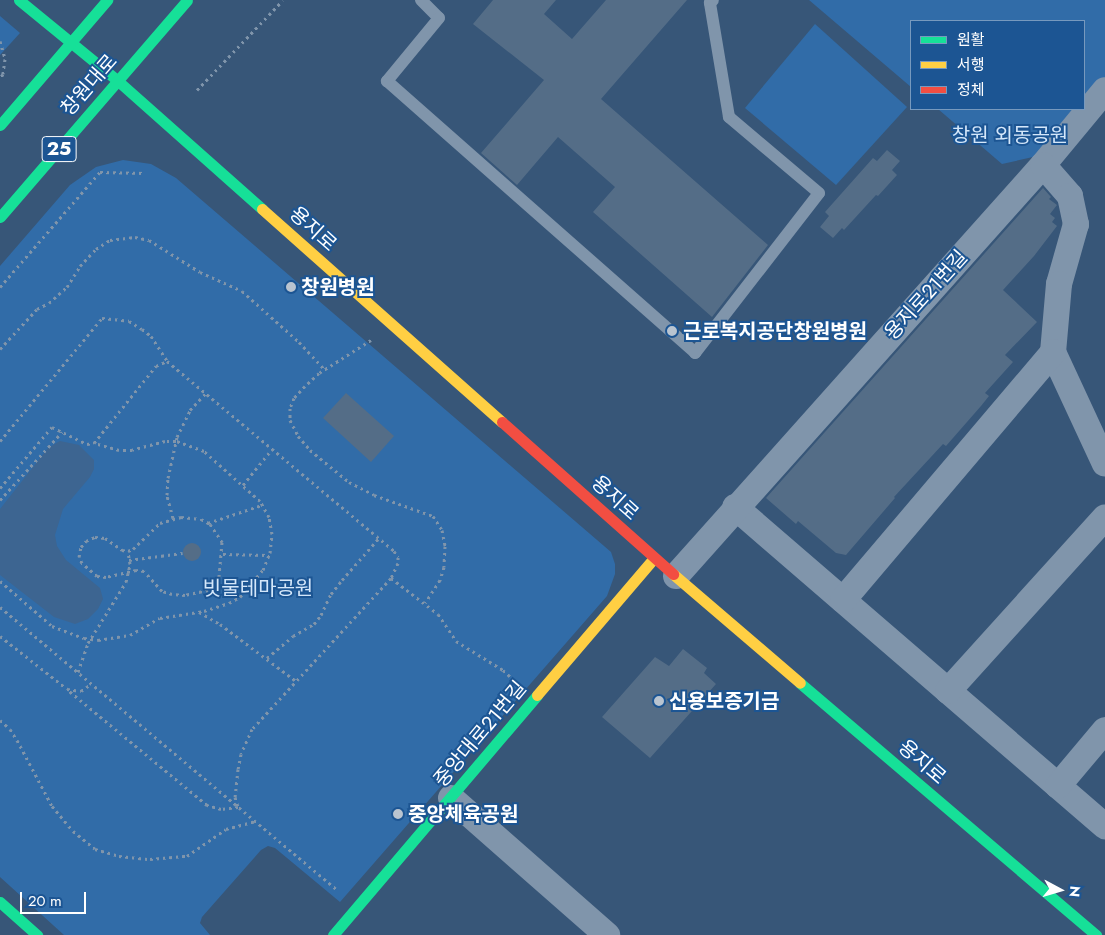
<!DOCTYPE html>
<html>
<head>
<meta charset="utf-8">
<style>
  body { margin:0 }
  #map { position:relative; width:1105px; height:935px; overflow:hidden; background:#375678; font-family:Jost,"Noto Sans KR",sans-serif }
  div>[style] { position:absolute }
  [style*='--x'] { left:calc(var(--x)*1px); top:calc(var(--y)*1px); width:calc(var(--w)*1px); rotate:calc(var(--a)*1deg) }
  .green>* { inset:0; background:#316ca8 }
  .water>* { inset:0; background:#3d6591 }
  .building>* { inset:0; background:#546d87 }
  .round { border-radius:50% }
  .path>* { height:3px; margin-top:-1.5px; transform-origin:0; background:repeating-linear-gradient(90deg,#8095ab 0 2.5px,transparent 0 6.5px) }
  .lane>* { height:12px; margin:-6px; padding:0 6px; transform-origin:6px; border-radius:6px; background:#8095ab }
  .street>* { height:26px; margin:-13px; padding:0 13px; transform-origin:13px; border-radius:13px; background:#8095ab }
  .fast>* { height:11px; margin:-5.5px; padding:0 5.5px; transform-origin:5.5px; border-radius:5.5px; background:#16e098 }
  .slow>* { height:11px; margin:-5.5px; padding:0 5.5px; transform-origin:5.5px; border-radius:5.5px; background:#ffcf43 }
  .jam>* { height:11px; margin:-5.5px; padding:0 5.5px; transform-origin:5.5px; border-radius:5.5px; background:#f24e42 }
  .dots>* { width:14px; height:14px; translate:-50% -50%; box-sizing:border-box; border:2px solid #1c5593; border-radius:50% }
  span { translate:-50% -50%; white-space:nowrap; text-align:center; line-height:1.15; -webkit-text-stroke:4px #1c5593; paint-order:stroke }
  .shield-label span { padding:1px 4px; background:#1c5593; border:1px solid; border-radius:4px; -webkit-text-stroke-width:0 }
  .shield-label { font-size:19px; color:#fff; font-weight:700 }
  .street-label { font-size:20px; color:#fff }
  .park-label { font-size:20px; color:#d4e7fa }
  .poi-label { font-size:20px; color:#fff; font-weight:700 }
  .left { translate:0 -50%; text-align:left }
  .legend { position:absolute; left:910px; top:20px; width:175px; height:90px; box-sizing:border-box; background:#1c5593; border:1px solid #7799be; margin:0; padding:6px 9px; list-style:none; font-size:15px; color:#fff }
  .legend li { display:flex; align-items:center; gap:10px; height:25px }
  .legend b { width:25px; border:1px solid #7799be }
  .north { position:absolute; left:1035px; top:865px; width:50px; height:50px; -webkit-text-stroke:4px #1c5593; paint-order:stroke; rotate:96deg; font-size:14px; font-weight:700; line-height:20px; text-align:center; color:#fff }
  .north::after { content:''; display:block; margin:auto; width:18px; height:22px; background:#fff; clip-path:polygon(50% 0,100% 100%,50% 72%,0 100%) }
  .scale { position:absolute; left:20px; top:892px; width:66px; height:22px; box-sizing:border-box; border:2px solid #fff; border-top:0; padding-left:6px; font-size:15px; line-height:18px; white-space:nowrap; color:#fff; -webkit-text-stroke:4px #1c5593; paint-order:stroke }
</style>
</head>
<body>
<div id="map">
  <div class="green">
    <div style="clip-path:polygon(809px 0,1105px 0,1105px 80px,1084px 105px,1084px 21px,911px 21px,911px 87px)"></div>
    <div style="clip-path:polygon(0 16px,20px 33px,0 55px)"></div>
    <div style="clip-path:polygon(815px 24px,907px 107px,836px 185px,745px 108px)"></div>
    <div style="clip-path:polygon(938px 109px,1081px 109px,1042px 155px,1002px 164px)"></div>
    <div style="clip-path:polygon(123px 160px,151px 164px,176px 178px,611px 552px,615px 564px,615px 574px,607px 596px,340px 902px,275px 848px,268px 846px,261px 850px,202px 917px,200px 923px,210px 935px,64px 935px,0 877px,0 266px,70px 185px,96px 167px)"></div>
  </div>
  <div class="water">
    <div style="clip-path:polygon(60px 441px,79px 445px,94px 460px,94px 469px,90px 477px,63px 509px,55px 535px,57px 546px,66px 560px,100px 588px,103px 599px,98px 609px,88px 619px,75px 624px,54px 617px,0 575px,0 509px,48px 448px)"></div>
  </div>
  <div class="building">
    <div style="clip-path:polygon(493px 0,556px 0,544px 14px,572px 39px,606px 0,687px 0,601px 99px,768px 245px,712px 317px,593px 212px,615px 187px,558px 137px,517px 185px,481px 153px,544px 80px,473px 24px)"></div>
    <div style="clip-path:polygon(887px 150px,900px 161px,892px 170px,897px 175px,878px 196px,876px 195px,844px 230px,842px 228px,833px 238px,820px 227px,829px 216px,825px 212px,873px 158px,877px 161px)"></div>
    <div style="clip-path:polygon(1043px 188px,1051px 197px,1049px 199px,1057px 205px,1050px 214px,1055px 218px,1052px 222px,1057px 226px,1034px 256px,1003px 290px,1037px 322px,1005px 355px,1013px 362px,985px 393px,989px 396px,981px 406px,946px 446px,943px 444px,894px 497px,895px 498px,846px 555px,836px 553px,798px 521px,796px 524px,766px 498px)"></div>
    <div style="clip-path:polygon(346px 393px,394px 436px,371px 462px,323px 418px)"></div>
    <div class="round" style="left:183px;top:543px;width:18px;height:18px"></div>
    <div style="clip-path:polygon(683px 649px,707px 668px,704px 673px,716px 684px,650px 758px,602px 717px,655px 657px,669px 666px)"></div>
  </div>
  <div class="path">
    <div style="--x:0;--y:41;--w:19;--a:74"></div>
    <div style="--x:5;--y:59;--w:15;--a:98"></div>
    <div style="--x:3;--y:74;--w:5;--a:127"></div>
    <div style="--x:197;--y:90;--w:124;--a:-46.3"></div>
    <div style="--x:0;--y:287;--w:152;--a:-49"></div>
    <div style="--x:100;--y:172;--w:45;--a:1.3"></div>
    <div style="--x:371;--y:340;--w:62;--a:147.6"></div>
    <div style="--x:319;--y:373;--w:19;--a:137"></div>
    <div style="--x:305;--y:386;--w:16;--a:133"></div>
    <div style="--x:294;--y:398;--w:11;--a:112"></div>
    <div style="--x:290;--y:408;--w:12;--a:90"></div>
    <div style="--x:290;--y:420;--w:18;--a:63"></div>
    <div style="--x:298;--y:436;--w:18;--a:49"></div>
    <div style="--x:310;--y:450;--w:50;--a:39.4"></div>
    <div style="--x:349;--y:482;--w:28;--a:27"></div>
    <div style="--x:374;--y:495;--w:63;--a:19.6"></div>
    <div style="--x:433;--y:516;--w:17;--a:57"></div>
    <div style="--x:442;--y:530;--w:16;--a:79"></div>
    <div style="--x:445;--y:546;--w:21;--a:93"></div>
    <div style="--x:444;--y:567;--w:14;--a:107"></div>
    <div style="--x:440;--y:580;--w:27;--a:123"></div>
    <div style="--x:0;--y:349;--w:54;--a:-47.2"></div>
    <div style="--x:37;--y:309;--w:13;--a:-27"></div>
    <div style="--x:49;--y:303;--w:24;--a:-42"></div>
    <div style="--x:67;--y:287;--w:25;--a:-58"></div>
    <div style="--x:80;--y:266;--w:23;--a:-47"></div>
    <div style="--x:96;--y:249;--w:17;--a:-33"></div>
    <div style="--x:110;--y:240;--w:25;--a:-7"></div>
    <div style="--x:135;--y:237;--w:14;--a:12"></div>
    <div style="--x:149;--y:240;--w:60;--a:32.1"></div>
    <div style="--x:200;--y:272;--w:46;--a:24.3"></div>
    <div style="--x:242;--y:291;--w:76;--a:41.8"></div>
    <div style="--x:299;--y:342;--w:38;--a:47"></div>
    <div style="--x:0;--y:441;--w:160;--a:-50.3"></div>
    <div style="--x:102;--y:318;--w:27;--a:6"></div>
    <div style="--x:129;--y:321;--w:15;--a:32"></div>
    <div style="--x:142;--y:329;--w:11;--a:38"></div>
    <div style="--x:151;--y:336;--w:30;--a:57"></div>
    <div style="--x:243;--y:485;--w:46;--a:-51.1"></div>
    <div style="--x:0;--y:488;--w:80;--a:-49.6"></div>
    <div style="--x:52;--y:427;--w:39;--a:26"></div>
    <div style="--x:87;--y:444;--w:7;--a:-8"></div>
    <div style="--x:94;--y:443;--w:99;--a:-51.2"></div>
    <div style="--x:156;--y:366;--w:12;--a:-24"></div>
    <div style="--x:167;--y:361;--w:296;--a:39.9"></div>
    <div style="--x:394;--y:551;--w:7;--a:56"></div>
    <div style="--x:398;--y:557;--w:6;--a:90"></div>
    <div style="--x:398;--y:563;--w:17;--a:115"></div>
    <div style="--x:391;--y:578;--w:205;--a:132.6"></div>
    <div style="--x:252;--y:729;--w:27;--a:114"></div>
    <div style="--x:241;--y:754;--w:15;--a:101"></div>
    <div style="--x:238;--y:769;--w:28;--a:96"></div>
    <div style="--x:235;--y:797;--w:10;--a:73"></div>
    <div style="--x:238;--y:807;--w:17;--a:173"></div>
    <div style="--x:221;--y:809;--w:15;--a:-164"></div>
    <div style="--x:207;--y:805;--w:182;--a:-140.4"></div>
    <div style="--x:0;--y:500;--w:92;--a:-47.6"></div>
    <div style="--x:181;--y:517;--w:20;--a:6"></div>
    <div style="--x:201;--y:519;--w:10;--a:29"></div>
    <div style="--x:210;--y:524;--w:22;--a:56"></div>
    <div style="--x:222;--y:542;--w:35;--a:95"></div>
    <div style="--x:219;--y:577;--w:17;--a:130"></div>
    <div style="--x:208;--y:590;--w:24;--a:168"></div>
    <div style="--x:185;--y:595;--w:13;--a:-176"></div>
    <div style="--x:172;--y:594;--w:10;--a:-163"></div>
    <div style="--x:162;--y:591;--w:27;--a:-132"></div>
    <div style="--x:144;--y:571;--w:8;--a:-173"></div>
    <div style="--x:136;--y:570;--w:31;--a:167"></div>
    <div style="--x:106;--y:577;--w:9;--a:-174"></div>
    <div style="--x:97;--y:576;--w:20;--a:-139"></div>
    <div style="--x:82;--y:563;--w:7;--a:-117"></div>
    <div style="--x:79;--y:557;--w:10;--a:-79"></div>
    <div style="--x:81;--y:547;--w:8;--a:-50"></div>
    <div style="--x:86;--y:541;--w:10;--a:-24"></div>
    <div style="--x:95;--y:537;--w:10;--a:6"></div>
    <div style="--x:105;--y:538;--w:21;--a:35"></div>
    <div style="--x:122;--y:550;--w:6;--a:9"></div>
    <div style="--x:128;--y:551;--w:5;--a:-22"></div>
    <div style="--x:133;--y:549;--w:37;--a:-44"></div>
    <div style="--x:160;--y:523;--w:22;--a:-16"></div>
    <div style="--x:173;--y:518;--w:24;--a:-105"></div>
    <div style="--x:167;--y:495;--w:17;--a:-87"></div>
    <div style="--x:168;--y:478;--w:42;--a:-77.6"></div>
    <div style="--x:177;--y:437;--w:30;--a:-64"></div>
    <div style="--x:190;--y:410;--w:23;--a:-47"></div>
    <div style="--x:208;--y:523;--w:57;--a:-18.4"></div>
    <div style="--x:223;--y:554;--w:46;--a:1.2"></div>
    <div style="--x:129;--y:560;--w:54;--a:-7.4"></div>
    <div style="--x:391;--y:578;--w:59;--a:37.5"></div>
    <div style="--x:438;--y:614;--w:32;--a:56"></div>
    <div style="--x:456;--y:641;--w:55;--a:31.7"></div>
    <div style="--x:503;--y:670;--w:19;--a:43"></div>
    <div style="--x:0;--y:581;--w:69;--a:40.9"></div>
    <div style="--x:52;--y:626;--w:34;--a:21"></div>
    <div style="--x:84;--y:638;--w:14;--a:8"></div>
    <div style="--x:98;--y:640;--w:32;--a:-9"></div>
    <div style="--x:130;--y:635;--w:34;--a:-30"></div>
    <div style="--x:160;--y:618;--w:45;--a:-9"></div>
    <div style="--x:204;--y:611;--w:26;--a:-18"></div>
    <div style="--x:229;--y:603;--w:13;--a:-29"></div>
    <div style="--x:240;--y:597;--w:35;--a:-50"></div>
    <div style="--x:263;--y:570;--w:18;--a:-68"></div>
    <div style="--x:270;--y:553;--w:19;--a:-84"></div>
    <div style="--x:272;--y:534;--w:17;--a:-100"></div>
    <div style="--x:269;--y:517;--w:18;--a:-119"></div>
    <div style="--x:260;--y:501;--w:75;--a:-138.2"></div>
    <div style="--x:204;--y:451;--w:30;--a:-160"></div>
    <div style="--x:176;--y:441;--w:11;--a:180"></div>
    <div style="--x:165;--y:441;--w:34;--a:165"></div>
    <div style="--x:132;--y:450;--w:13;--a:180"></div>
    <div style="--x:119;--y:450;--w:26;--a:-164"></div>
    <div style="--x:0;--y:607;--w:441;--a:40"></div>
    <div style="--x:199;--y:612;--w:24;--a:30"></div>
    <div style="--x:220;--y:624;--w:95;--a:36.9"></div>
    <div style="--x:0;--y:636;--w:85;--a:38.3"></div>
    <div style="--x:67;--y:689;--w:14;--a:8"></div>
    <div style="--x:81;--y:691;--w:12;--a:-35"></div>
    <div style="--x:267;--y:658;--w:34;--a:-40"></div>
    <div style="--x:293;--y:636;--w:24;--a:-30"></div>
    <div style="--x:314;--y:624;--w:11;--a:-52"></div>
    <div style="--x:321;--y:615;--w:23;--a:-65"></div>
    <div style="--x:331;--y:594;--w:18;--a:-52"></div>
    <div style="--x:342;--y:580;--w:55;--a:-48.7"></div>
    <div style="--x:78;--y:672;--w:31;--a:-71"></div>
    <div style="--x:88;--y:643;--w:72;--a:-58.1"></div>
    <div style="--x:126;--y:582;--w:18;--a:-77"></div>
    <div style="--x:130;--y:564;--w:13;--a:-99"></div>
    <div style="--x:0;--y:720;--w:13;--a:42"></div>
    <div style="--x:10;--y:729;--w:13;--a:58"></div>
    <div style="--x:17;--y:740;--w:75;--a:62.1"></div>
    <div style="--x:52;--y:806;--w:33;--a:50"></div>
    <div style="--x:73;--y:831;--w:28;--a:39"></div>
    <div style="--x:95;--y:849;--w:25;--a:16"></div>
    <div style="--x:119;--y:856;--w:31;--a:6"></div>
    <div style="--x:150;--y:859;--w:37;--a:-5"></div>
    <div style="--x:187;--y:856;--w:47;--a:-34.7"></div>
    <div style="--x:226;--y:829;--w:30;--a:-15"></div>
  </div>
  <div class="lane">
    <div style="--x:421;--y:0;--w:25;--a:45"></div>
    <div style="--x:439;--y:18;--w:82;--a:129.5"></div>
    <div style="--x:387;--y:81;--w:411;--a:41.4"></div>
    <div style="--x:695;--y:353;--w:202;--a:-52.2"></div>
    <div style="--x:819;--y:193;--w:118;--a:-139.8"></div>
    <div style="--x:729;--y:117;--w:116;--a:-99.5"></div>
    <div style="--x:710;--y:3;--w:4;--a:-45"></div>
  </div>
  <div class="street">
    <div style="--x:1043;--y:165;--w:97;--a:-50.4"></div>
    <div style="--x:735;--y:507;--w:489;--a:40.8"></div>
    <div style="--x:676;--y:576;--w:551;--a:-48.24"></div>
    <div style="--x:1043;--y:165;--w:41;--a:48.9"></div>
    <div style="--x:1070;--y:196;--w:29;--a:78"></div>
    <div style="--x:1076;--y:224;--w:62;--a:105.8"></div>
    <div style="--x:1059;--y:284;--w:68;--a:95"></div>
    <div style="--x:1053;--y:352;--w:123;--a:65.1"></div>
    <div style="--x:843;--y:600;--w:325;--a:-49.7"></div>
    <div style="--x:948;--y:691;--w:234;--a:-47.9"></div>
    <div style="--x:1058;--y:786;--w:73;--a:-50"></div>
    <div style="--x:451;--y:798;--w:208;--a:41.3"></div>
  </div>
  <div class="fast">
    <div style="--x:19;--y:0;--w:128;--a:39.3"></div>
    <div style="--x:118;--y:81;--w:193;--a:41.6"></div>
    <div style="--x:0;--y:125;--w:165;--a:-49.4"></div>
    <div style="--x:0;--y:217;--w:286;--a:-49.2"></div>
    <div style="--x:800;--y:683;--w:389;--a:40.4"></div>
    <div style="--x:0;--y:902;--w:50;--a:41.7"></div>
    <div style="--x:333;--y:935;--w:315;--a:-49.6"></div>
  </div>
  <div class="slow">
    <div style="--x:262;--y:209;--w:321;--a:41.6"></div>
    <div style="--x:673;--y:574;--w:167;--a:40.6"></div>
    <div style="--x:537;--y:695;--w:180;--a:-49.5"></div>
  </div>
  <div class="jam">
    <div style="--x:502;--y:422;--w:229;--a:41.6"></div>
  </div>
  <div class="dots">
    <div style="left:291px;top:287px;background:#b9c4d0"></div>
    <div style="left:672px;top:331px;background:#b9c4d0"></div>
    <div style="left:659px;top:701px;background:#b9c4d0"></div>
    <div style="left:398px;top:814px;background:#b9c4d0"></div>
  </div>
  <div class="shield-label">
    <span style="left:59px;top:149px">25</span>
  </div>
  <div class="street-label">
    <span style="left:89px;top:85px;rotate:-49deg">창원대로</span>
    <span style="left:313px;top:229px;rotate:42deg">용지로</span>
    <span style="left:926px;top:295px;rotate:-48deg">용지로21번길</span>
    <span style="left:615px;top:498px;rotate:42deg">용지로</span>
    <span style="left:480px;top:734px;rotate:-50deg">중앙대로21번길</span>
    <span style="left:922px;top:762px;rotate:41deg">용지로</span>
  </div>
  <div class="park-label">
    <span style="left:1010px;top:135px">창원 외동공원</span>
    <span style="left:258px;top:588px">빗물테마공원</span>
  </div>
  <div class="poi-label">
    <span class="left" style="left:301px;top:287px">창원병원</span>
    <span class="left" style="left:683px;top:331px">근로복지공단창원병원</span>
    <span class="left" style="left:669px;top:701px">신용보증기금</span>
    <span class="left" style="left:408px;top:814px">중앙체육공원</span>
  </div>
  <ul class="legend">
  <li><b style="height:6px;background:#16e098"></b>원활</li>
  <li><b style="height:6px;background:#ffcf43"></b>서행</li>
  <li><b style="height:6px;background:#f24e42"></b>정체</li>
  </ul>
  <div class="north">N</div>
  <div class="scale">20 m</div>
</div>
</body>
</html>
